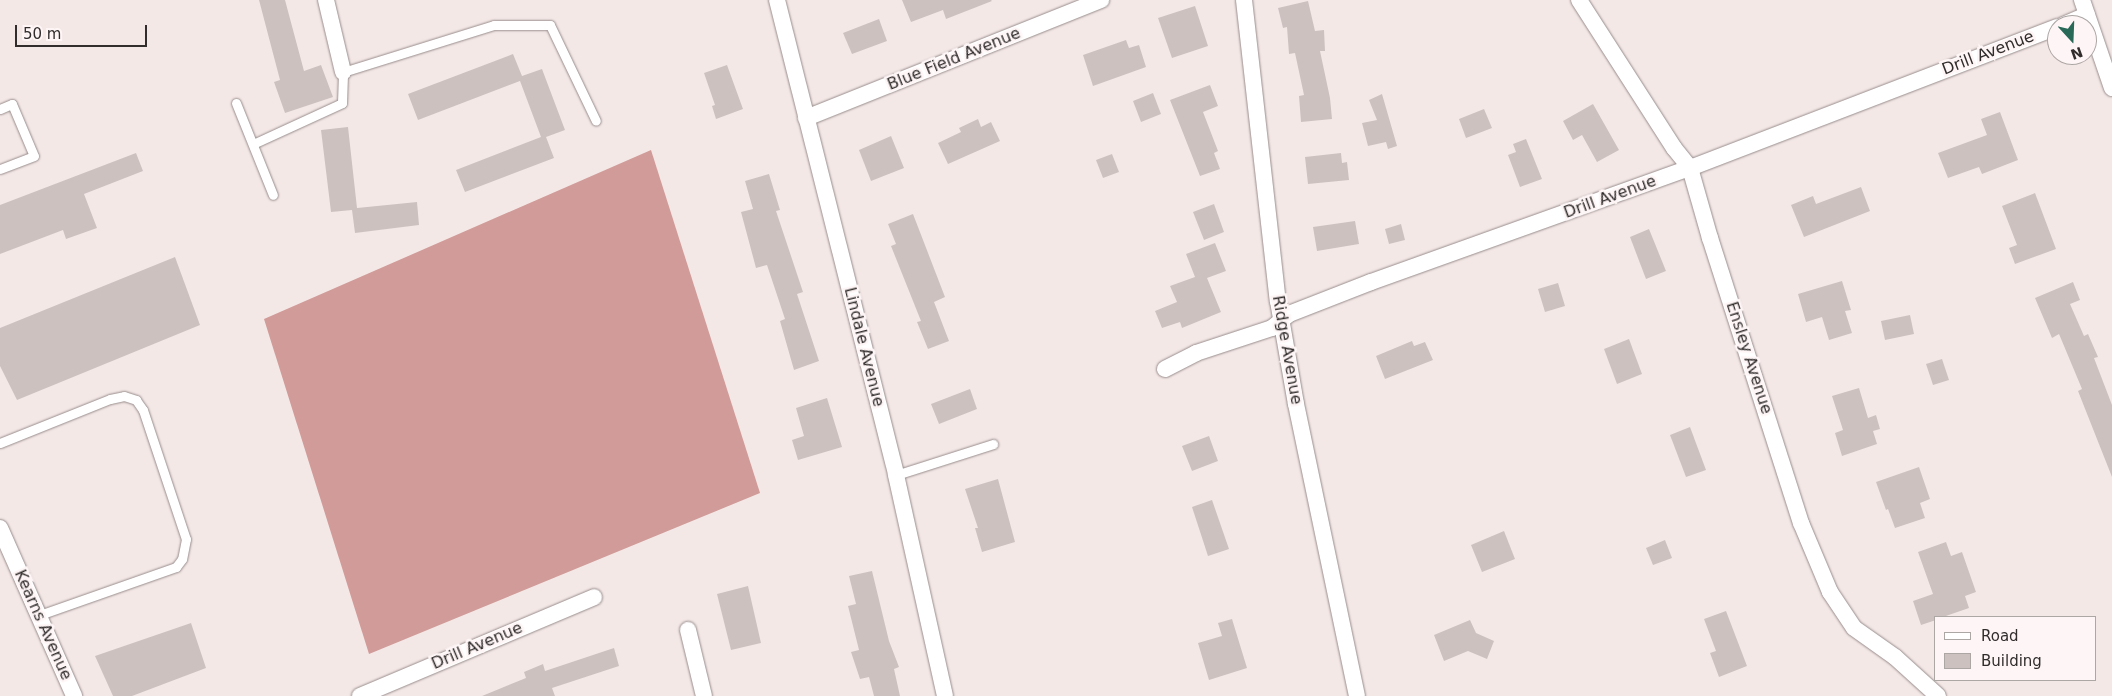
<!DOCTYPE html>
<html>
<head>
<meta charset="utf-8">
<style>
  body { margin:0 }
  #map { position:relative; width:2112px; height:696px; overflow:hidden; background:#f4e8e7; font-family:"DejaVu Sans",sans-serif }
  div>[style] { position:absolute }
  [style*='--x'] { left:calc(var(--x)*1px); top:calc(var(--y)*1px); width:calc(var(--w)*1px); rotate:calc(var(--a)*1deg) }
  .forest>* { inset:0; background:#d09b98 }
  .building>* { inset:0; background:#cdc1c0 }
  .roads { filter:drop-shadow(0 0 1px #988d8c) drop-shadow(0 0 1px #988d8c) }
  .lane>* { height:9px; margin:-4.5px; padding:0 4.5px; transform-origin:4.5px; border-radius:4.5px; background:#fff }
  .street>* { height:16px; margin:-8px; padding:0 8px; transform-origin:8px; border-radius:8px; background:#fff }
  span { translate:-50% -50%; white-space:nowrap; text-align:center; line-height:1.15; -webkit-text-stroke:5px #fef6f6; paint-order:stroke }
  .street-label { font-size:16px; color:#312d2c }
  .legend { position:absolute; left:1934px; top:616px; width:162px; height:65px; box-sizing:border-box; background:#fef6f6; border:1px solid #aca6a5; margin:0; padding:6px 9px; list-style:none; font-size:15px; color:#312d2c }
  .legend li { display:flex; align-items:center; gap:10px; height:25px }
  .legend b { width:25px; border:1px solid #aca6a5 }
  .north { position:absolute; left:2047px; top:15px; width:50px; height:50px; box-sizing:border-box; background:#fef6f6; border:1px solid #aca6a5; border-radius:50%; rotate:160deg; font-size:14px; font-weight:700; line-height:20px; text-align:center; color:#312d2c }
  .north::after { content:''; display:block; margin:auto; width:18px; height:22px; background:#286958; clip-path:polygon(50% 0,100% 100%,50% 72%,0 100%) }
  .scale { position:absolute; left:15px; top:25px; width:132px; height:22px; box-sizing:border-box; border:2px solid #312d2c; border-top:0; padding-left:6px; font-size:15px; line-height:18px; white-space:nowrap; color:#312d2c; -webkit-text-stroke:4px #fef6f6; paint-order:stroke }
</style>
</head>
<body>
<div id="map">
  <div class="forest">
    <div style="clip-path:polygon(651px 150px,760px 493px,369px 654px,264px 319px)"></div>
  </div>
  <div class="building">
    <div style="clip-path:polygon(259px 0,285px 0,304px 71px,321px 65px,333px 97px,285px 113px,274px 82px,280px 80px)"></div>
    <div style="clip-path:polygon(902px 0,991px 0,992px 1px,946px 19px,943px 10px,911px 22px)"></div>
    <div style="clip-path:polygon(1308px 1px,1315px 31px,1324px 30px,1325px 51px,1320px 51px,1330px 98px,1332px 119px,1301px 122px,1299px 96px,1304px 95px,1295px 53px,1289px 54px,1287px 27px,1283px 28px,1278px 8px)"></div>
    <div style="clip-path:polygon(1195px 6px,1208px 46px,1172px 58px,1158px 18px)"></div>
    <div style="clip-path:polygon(879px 19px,887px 41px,852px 54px,843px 33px)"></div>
    <div style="clip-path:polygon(1126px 40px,1129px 48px,1139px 45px,1146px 67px,1093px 86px,1083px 55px)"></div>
    <div style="clip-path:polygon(513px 54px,522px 76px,542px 69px,565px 130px,546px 137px,554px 158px,465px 192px,456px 170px,541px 137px,520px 81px,418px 120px,408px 94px)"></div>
    <div style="clip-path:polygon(727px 65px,743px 109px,716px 119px,712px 106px,715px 105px,704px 73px)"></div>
    <div style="clip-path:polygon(1210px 85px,1218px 106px,1203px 112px,1218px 151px,1214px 153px,1220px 169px,1200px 176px,1170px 100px)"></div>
    <div style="clip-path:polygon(1153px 93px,1161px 114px,1141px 122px,1133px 101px)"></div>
    <div style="clip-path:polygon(1382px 94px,1397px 146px,1388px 149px,1386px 142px,1368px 146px,1362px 123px,1377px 120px,1369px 100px)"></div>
    <div style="clip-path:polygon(1593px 104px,1619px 150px,1597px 162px,1582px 135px,1573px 140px,1563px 121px)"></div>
    <div style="clip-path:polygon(1484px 109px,1492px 128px,1466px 138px,1459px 119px)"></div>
    <div style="clip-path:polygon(2000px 112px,2018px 160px,1982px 174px,1979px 167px,1948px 178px,1938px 153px,1987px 135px,1981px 119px)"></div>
    <div style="clip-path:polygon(978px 119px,981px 127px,991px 122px,1000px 141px,948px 164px,938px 143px,961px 132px,959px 128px)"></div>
    <div style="clip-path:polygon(348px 127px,357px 208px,417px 202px,419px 225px,355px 233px,352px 210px,331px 212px,321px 130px)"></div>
    <div style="clip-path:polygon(891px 136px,904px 168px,871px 181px,859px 150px)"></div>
    <div style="clip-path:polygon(1526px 139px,1542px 179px,1520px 187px,1508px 155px,1516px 152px,1513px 144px)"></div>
    <div style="clip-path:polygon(136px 153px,143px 171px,84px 194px,97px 228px,66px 239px,63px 230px,0 254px,0 205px)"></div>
    <div style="clip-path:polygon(1341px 153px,1342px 163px,1347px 162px,1349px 180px,1308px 184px,1305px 157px)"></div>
    <div style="clip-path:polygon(1112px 154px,1119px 172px,1103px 178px,1096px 160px)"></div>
    <div style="clip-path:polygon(769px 174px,780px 210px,776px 211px,803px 292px,797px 294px,819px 361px,794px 370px,780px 321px,785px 319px,767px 265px,756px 268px,741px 212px,753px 209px,745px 181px)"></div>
    <div style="clip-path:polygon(1861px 187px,1870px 211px,1804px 237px,1791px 205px,1813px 196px,1816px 204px)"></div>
    <div style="clip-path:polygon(2035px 193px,2056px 249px,2015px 264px,2009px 248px,2017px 245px,2002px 206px)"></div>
    <div style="clip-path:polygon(1214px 204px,1224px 232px,1204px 240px,1193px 212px)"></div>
    <div style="clip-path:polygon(913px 214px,945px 297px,934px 302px,949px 341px,928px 349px,917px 322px,921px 321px,891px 246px,896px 244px,888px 224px)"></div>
    <div style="clip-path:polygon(1355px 221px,1359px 244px,1317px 251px,1313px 227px)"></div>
    <div style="clip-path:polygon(1401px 224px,1405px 240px,1389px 244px,1385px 229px)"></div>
    <div style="clip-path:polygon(1649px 229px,1666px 271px,1646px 279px,1630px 237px)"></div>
    <div style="clip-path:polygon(1215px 243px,1226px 271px,1207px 278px,1221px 312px,1182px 328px,1180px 322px,1162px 328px,1155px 311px,1177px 302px,1170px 286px,1195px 277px,1186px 254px)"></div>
    <div style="clip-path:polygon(175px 257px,200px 325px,17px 400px,0 366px,0 328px)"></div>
    <div style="clip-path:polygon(1842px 281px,1851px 310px,1845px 311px,1852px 333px,1829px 340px,1822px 317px,1806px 322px,1798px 294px)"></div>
    <div style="clip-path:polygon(2073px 282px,2080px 300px,2070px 304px,2084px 336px,2088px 334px,2098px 357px,2094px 358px,2112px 405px,2112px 477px,2078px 391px,2082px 389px,2059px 334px,2052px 338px,2035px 298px)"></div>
    <div style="clip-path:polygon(1558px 283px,1565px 306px,1545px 312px,1538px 289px)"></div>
    <div style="clip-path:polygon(1910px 315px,1914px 334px,1885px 340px,1881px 321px)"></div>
    <div style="clip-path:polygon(1629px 339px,1642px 374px,1617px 384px,1604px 349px)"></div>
    <div style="clip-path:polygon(1412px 341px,1414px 346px,1425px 342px,1433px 360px,1385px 379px,1376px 356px)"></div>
    <div style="clip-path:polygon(1942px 359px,1949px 380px,1933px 385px,1926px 364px)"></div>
    <div style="clip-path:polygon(1859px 388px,1868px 418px,1876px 415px,1880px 429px,1873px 431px,1877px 444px,1842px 456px,1835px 433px,1843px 430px,1832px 396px)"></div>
    <div style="clip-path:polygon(970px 389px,977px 409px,939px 424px,931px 404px)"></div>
    <div style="clip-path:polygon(827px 398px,842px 447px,798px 460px,792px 440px,804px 436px,796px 408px)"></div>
    <div style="clip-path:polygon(1690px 427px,1706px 470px,1686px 477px,1670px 435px)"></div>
    <div style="clip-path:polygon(1209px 436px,1218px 461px,1192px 471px,1182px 446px)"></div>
    <div style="clip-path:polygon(1919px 467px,1930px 499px,1920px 503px,1925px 518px,1895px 528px,1888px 509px,1886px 510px,1876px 482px)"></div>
    <div style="clip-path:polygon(998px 479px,1015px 542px,982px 552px,975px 528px,978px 528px,965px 489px)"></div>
    <div style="clip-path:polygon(1212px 500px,1229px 549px,1208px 556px,1192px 507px)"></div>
    <div style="clip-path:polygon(1504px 531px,1515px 559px,1482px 572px,1471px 545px)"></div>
    <div style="clip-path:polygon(1665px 540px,1672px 558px,1653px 565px,1646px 548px)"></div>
    <div style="clip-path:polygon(1946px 542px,1951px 556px,1962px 552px,1976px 592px,1965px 596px,1969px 608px,1943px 617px,1936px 617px,1936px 620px,1921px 625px,1913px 601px,1933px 594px,1918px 552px)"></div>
    <div style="clip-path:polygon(872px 571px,889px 641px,899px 667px,894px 669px,900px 696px,874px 696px,869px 677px,860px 679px,851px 652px,859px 650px,848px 606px,856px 604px,849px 576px)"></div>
    <div style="clip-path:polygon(748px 586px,761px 643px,731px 650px,717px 594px)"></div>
    <div style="clip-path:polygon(1726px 611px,1747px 666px,1719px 677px,1710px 653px,1716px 651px,1704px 619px)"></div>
    <div style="clip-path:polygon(1232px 619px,1247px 668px,1209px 680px,1198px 643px,1222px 636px,1218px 623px)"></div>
    <div style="clip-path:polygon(1470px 620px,1476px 633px,1494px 641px,1487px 659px,1468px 651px,1444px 661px,1434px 635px)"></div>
    <div style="clip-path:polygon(191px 623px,206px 668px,132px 696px,113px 696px,95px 656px)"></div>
    <div style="clip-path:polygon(614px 648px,619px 666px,552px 688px,555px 696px,482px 696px,526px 678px,524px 672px,543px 664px,545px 671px)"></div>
  </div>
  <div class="roads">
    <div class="lane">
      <div style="--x:236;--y:103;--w:99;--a:68.1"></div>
      <div style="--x:0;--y:109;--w:13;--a:-23"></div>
      <div style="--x:12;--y:104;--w:56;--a:67.1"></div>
      <div style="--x:34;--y:156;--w:36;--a:159"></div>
      <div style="--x:253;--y:144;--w:98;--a:-24.7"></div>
      <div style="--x:342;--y:103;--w:31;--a:-88"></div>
      <div style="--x:343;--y:72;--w:158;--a:-17.3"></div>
      <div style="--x:494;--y:25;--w:56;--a:0"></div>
      <div style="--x:550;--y:25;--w:106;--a:64.4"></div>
      <div style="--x:0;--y:443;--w:118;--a:-21.8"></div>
      <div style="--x:110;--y:399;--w:14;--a:-12"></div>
      <div style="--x:124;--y:396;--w:13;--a:18"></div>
      <div style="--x:136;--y:400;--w:12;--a:55"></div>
      <div style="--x:143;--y:410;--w:136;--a:71.6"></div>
      <div style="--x:186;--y:539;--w:20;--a:101"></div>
      <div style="--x:182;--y:559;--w:10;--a:127"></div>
      <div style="--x:176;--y:567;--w:144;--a:160.6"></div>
      <div style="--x:896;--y:475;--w:102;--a:-17.7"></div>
    </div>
    <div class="street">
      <div style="--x:326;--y:0;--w:74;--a:76.7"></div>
      <div style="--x:777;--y:0;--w:490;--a:75.9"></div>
      <div style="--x:896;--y:475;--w:226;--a:77.5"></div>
      <div style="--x:1244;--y:0;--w:303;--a:83.6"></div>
      <div style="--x:1278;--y:301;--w:105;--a:80.1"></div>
      <div style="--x:1296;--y:404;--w:298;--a:78.2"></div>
      <div style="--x:1579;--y:0;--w:176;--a:57.3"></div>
      <div style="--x:1674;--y:148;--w:26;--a:51"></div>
      <div style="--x:1690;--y:168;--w:73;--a:74.1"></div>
      <div style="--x:1710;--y:238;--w:299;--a:72.3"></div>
      <div style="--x:1801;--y:523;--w:75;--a:67.2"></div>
      <div style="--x:1830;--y:592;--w:43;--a:56.3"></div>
      <div style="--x:1854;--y:628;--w:50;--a:35.3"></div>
      <div style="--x:1895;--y:657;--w:58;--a:42.2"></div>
      <div style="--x:2082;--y:0;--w:93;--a:71.2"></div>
      <div style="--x:2063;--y:25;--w:26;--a:-23"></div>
      <div style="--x:806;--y:118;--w:318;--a:-21.8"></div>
      <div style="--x:1165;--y:369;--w:35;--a:-27"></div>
      <div style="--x:1196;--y:353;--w:80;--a:-18.2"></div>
      <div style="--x:1272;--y:328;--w:22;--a:-39"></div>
      <div style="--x:1289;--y:314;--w:88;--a:-21.3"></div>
      <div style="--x:1371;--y:282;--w:339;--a:-19.7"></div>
      <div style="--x:1690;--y:168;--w:393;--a:-21"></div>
      <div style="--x:0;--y:528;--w:184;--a:66.2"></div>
      <div style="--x:688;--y:630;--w:68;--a:76.4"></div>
      <div style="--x:360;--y:696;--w:254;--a:-22.9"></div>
    </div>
  </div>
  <div class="street-label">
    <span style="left:1988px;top:53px;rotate:-21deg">Drill Avenue</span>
    <span style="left:954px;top:59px;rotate:-22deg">Blue Field Avenue</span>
    <span style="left:1610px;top:197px;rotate:-20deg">Drill Avenue</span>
    <span style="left:864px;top:347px;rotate:76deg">Lindale Avenue</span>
    <span style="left:1287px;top:350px;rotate:80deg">Ridge Avenue</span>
    <span style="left:1749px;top:358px;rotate:72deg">Ensley Avenue</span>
    <span style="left:43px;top:625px;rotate:66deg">Kearns Avenue</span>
    <span style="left:477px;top:646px;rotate:-23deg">Drill Avenue</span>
  </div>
  <ul class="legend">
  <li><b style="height:6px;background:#fff"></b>Road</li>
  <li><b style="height:14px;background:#cdc1c0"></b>Building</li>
  </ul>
  <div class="north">N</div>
  <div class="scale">50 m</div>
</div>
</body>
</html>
